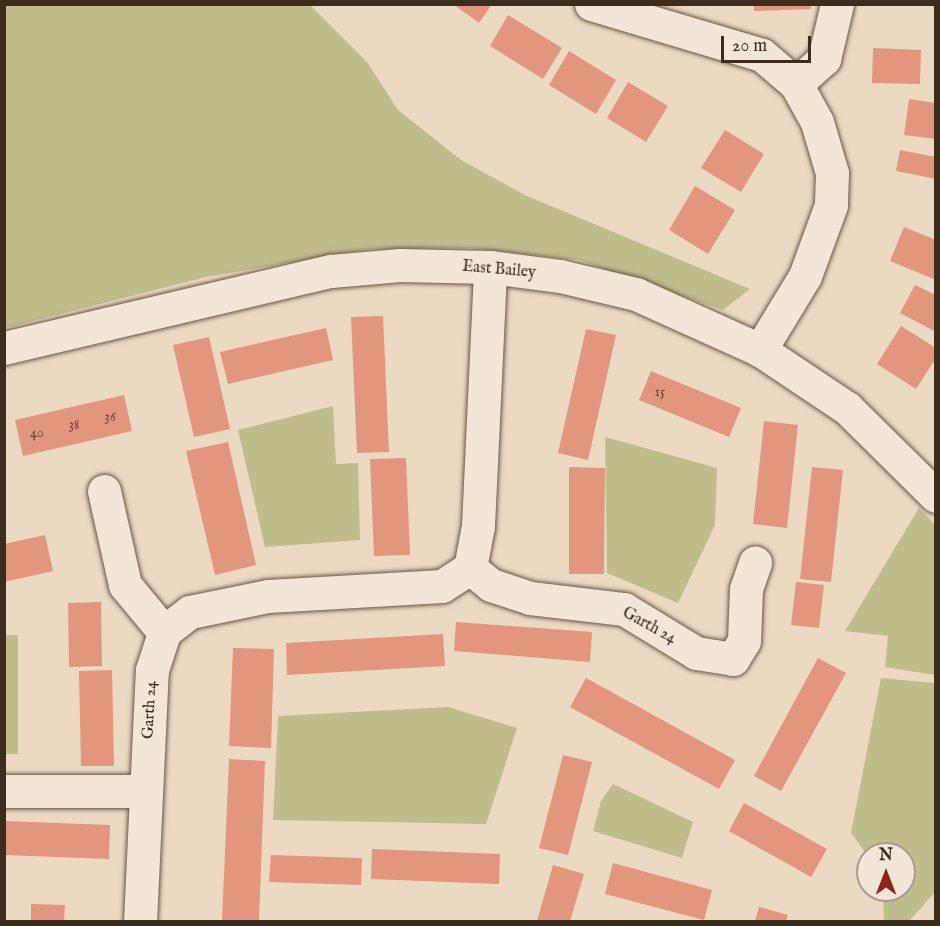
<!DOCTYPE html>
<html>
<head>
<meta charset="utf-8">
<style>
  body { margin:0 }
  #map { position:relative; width:940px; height:926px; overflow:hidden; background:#ebd9c1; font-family:"IM FELL English",serif }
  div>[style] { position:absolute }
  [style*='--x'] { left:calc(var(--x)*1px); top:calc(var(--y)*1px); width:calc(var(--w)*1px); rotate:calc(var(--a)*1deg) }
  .green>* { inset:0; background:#bebd8e }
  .building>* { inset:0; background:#e29680 }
  .roads { filter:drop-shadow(0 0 2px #675745) drop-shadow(0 0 2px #675745) }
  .minor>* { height:33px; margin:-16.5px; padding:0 16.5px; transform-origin:16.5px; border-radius:16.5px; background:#f2e6d7 }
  span { translate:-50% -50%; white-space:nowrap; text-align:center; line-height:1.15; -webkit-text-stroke:4.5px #f2e6d7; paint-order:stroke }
  .number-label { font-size:14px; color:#654635 }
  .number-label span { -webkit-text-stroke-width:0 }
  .street-label { font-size:16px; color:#3b2c1c }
  .frame { position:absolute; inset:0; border:6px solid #3b2c1c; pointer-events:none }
  .north { position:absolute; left:856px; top:842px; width:60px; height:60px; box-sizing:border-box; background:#f2e6d7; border:2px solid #a99c8c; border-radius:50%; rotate:0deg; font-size:16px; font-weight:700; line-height:24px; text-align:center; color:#3b2c1c }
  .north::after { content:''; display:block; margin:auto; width:21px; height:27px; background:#8f2418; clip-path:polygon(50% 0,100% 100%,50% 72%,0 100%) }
  .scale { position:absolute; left:721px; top:36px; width:90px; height:27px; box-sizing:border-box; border:3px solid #3b2c1c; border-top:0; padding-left:8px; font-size:18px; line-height:21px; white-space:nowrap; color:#3b2c1c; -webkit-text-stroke:4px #f2e6d7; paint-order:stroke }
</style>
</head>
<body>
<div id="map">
  <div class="green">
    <div style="clip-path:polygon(5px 5px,310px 5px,367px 62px,398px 110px,461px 160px,527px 196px,750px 289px,723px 310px,579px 260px,472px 248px,369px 249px,206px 277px,5px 328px)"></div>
    <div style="clip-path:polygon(333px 406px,336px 464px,358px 463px,360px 540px,265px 547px,238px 430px)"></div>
    <div style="clip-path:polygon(605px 437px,717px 468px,715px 525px,678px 603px,607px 573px)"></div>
    <div style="clip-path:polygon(919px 508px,935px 525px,935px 675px,885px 667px,888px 636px,845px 631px)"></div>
    <div style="clip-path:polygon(5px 635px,18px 635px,18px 754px,5px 754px)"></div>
    <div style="clip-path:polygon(881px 678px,935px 683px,935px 892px,909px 921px,884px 921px,883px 890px,904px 890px,904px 854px,868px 856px,851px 833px)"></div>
    <div style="clip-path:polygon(448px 707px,517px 728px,486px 824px,273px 820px,278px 716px)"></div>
    <div style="clip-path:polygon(613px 784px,693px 822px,682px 858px,593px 831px,601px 801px)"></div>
  </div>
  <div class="building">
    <div style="clip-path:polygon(453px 4px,492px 4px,479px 23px)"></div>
    <div style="clip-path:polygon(754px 4px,811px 4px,811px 9px,754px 11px)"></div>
    <div style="clip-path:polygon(508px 15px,562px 48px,543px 79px,490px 46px)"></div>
    <div style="clip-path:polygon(873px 48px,921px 50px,920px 84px,872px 83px)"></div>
    <div style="clip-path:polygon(569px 51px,616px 80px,596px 114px,549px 85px)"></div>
    <div style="clip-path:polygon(628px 82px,668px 106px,646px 142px,607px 118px)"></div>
    <div style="clip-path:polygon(909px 99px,936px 103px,936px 139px,904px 135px)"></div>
    <div style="clip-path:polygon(725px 130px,764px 154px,741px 192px,701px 168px)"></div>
    <div style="clip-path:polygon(900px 150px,936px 157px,936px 179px,896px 171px)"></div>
    <div style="clip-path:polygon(695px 186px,735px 210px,708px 254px,669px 230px)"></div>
    <div style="clip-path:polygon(904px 227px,936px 240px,936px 280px,890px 261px)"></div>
    <div style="clip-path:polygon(915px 285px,936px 295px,936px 332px,900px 313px)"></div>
    <div style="clip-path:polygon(383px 316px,389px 452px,357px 453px,351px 317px)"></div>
    <div style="clip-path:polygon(901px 326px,936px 348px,936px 358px,916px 389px,877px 364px)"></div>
    <div style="clip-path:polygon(326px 328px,333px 360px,228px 384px,220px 352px)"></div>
    <div style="clip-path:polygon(586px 329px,616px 335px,588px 460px,558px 453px)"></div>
    <div style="clip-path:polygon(209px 337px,230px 429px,194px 437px,173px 345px)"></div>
    <div style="clip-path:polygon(651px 371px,741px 408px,729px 437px,639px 400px)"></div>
    <div style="clip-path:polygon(124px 395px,132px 431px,23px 456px,15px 420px)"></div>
    <div style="clip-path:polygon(764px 421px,798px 425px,787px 528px,753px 524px)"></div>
    <div style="clip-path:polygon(228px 442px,256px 565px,215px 575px,186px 451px)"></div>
    <div style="clip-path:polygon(406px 458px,410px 555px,374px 556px,370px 459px)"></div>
    <div style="clip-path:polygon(569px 467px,605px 468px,604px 574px,569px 574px)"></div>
    <div style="clip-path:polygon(812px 467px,843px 470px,831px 582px,800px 579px)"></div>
    <div style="clip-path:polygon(45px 535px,53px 571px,4px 582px,4px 544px)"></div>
    <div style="clip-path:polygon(796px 582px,824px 585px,819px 628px,791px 625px)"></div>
    <div style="clip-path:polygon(101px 602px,102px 666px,69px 667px,68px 603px)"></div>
    <div style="clip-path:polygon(456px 622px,592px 632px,590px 662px,454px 651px)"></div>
    <div style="clip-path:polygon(443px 634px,445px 666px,287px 675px,286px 643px)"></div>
    <div style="clip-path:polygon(233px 648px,274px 649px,271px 748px,229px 746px)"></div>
    <div style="clip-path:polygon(818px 658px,846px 673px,781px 791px,754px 776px)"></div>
    <div style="clip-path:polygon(112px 670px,114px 766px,81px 766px,79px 671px)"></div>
    <div style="clip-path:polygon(586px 678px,735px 760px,719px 789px,570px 707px)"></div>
    <div style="clip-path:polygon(563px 755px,592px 762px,568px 855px,539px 848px)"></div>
    <div style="clip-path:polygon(229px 759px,265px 761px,259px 921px,222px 921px)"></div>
    <div style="clip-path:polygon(744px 803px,827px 849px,811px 877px,729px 831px)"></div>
    <div style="clip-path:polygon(4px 821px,110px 825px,109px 859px,4px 855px)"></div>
    <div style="clip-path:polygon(372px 849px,500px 854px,499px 884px,371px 879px)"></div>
    <div style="clip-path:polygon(271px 855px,362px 858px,361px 885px,269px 882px)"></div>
    <div style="clip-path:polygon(613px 863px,712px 890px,704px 920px,605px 894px)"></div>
    <div style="clip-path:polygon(553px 865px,584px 874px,570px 921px,537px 921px)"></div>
    <div style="clip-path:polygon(31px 904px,65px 905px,64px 921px,31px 921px)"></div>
    <div style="clip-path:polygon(759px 907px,788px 915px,786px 921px,755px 921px)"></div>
  </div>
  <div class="roads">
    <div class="minor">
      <div style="--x:591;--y:4;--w:178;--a:16.6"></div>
      <div style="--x:762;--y:55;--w:45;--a:40.5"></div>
      <div style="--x:796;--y:84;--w:43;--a:61.1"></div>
      <div style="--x:817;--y:122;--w:53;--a:73.6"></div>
      <div style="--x:832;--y:173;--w:32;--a:92"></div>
      <div style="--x:831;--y:205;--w:76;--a:110.1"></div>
      <div style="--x:805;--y:276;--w:87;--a:121.3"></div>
      <div style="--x:796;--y:84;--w:38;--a:-42"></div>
      <div style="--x:824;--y:59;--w:57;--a:-76.7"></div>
      <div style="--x:4;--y:348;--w:336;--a:-13.3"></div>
      <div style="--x:331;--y:271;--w:69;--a:-5"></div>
      <div style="--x:400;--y:265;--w:90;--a:1.3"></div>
      <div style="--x:490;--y:267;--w:71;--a:7.3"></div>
      <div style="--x:560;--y:276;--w:78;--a:13.3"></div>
      <div style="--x:636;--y:294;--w:136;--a:24.3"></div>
      <div style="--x:760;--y:350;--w:105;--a:33.7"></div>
      <div style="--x:847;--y:408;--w:125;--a:44.7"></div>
      <div style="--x:104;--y:491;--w:96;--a:77.4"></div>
      <div style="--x:125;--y:585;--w:61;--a:50.3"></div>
      <div style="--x:470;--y:568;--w:27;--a:39"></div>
      <div style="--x:491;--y:585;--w:41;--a:18.4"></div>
      <div style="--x:530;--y:598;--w:95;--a:6.7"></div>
      <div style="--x:624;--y:609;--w:84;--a:31.4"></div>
      <div style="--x:696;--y:653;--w:37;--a:9"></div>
      <div style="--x:733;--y:659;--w:21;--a:-59"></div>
      <div style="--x:744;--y:641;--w:52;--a:-87.8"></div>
      <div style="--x:746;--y:589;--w:28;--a:-71"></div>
      <div style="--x:4;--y:791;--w:140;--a:0"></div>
      <div style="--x:140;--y:922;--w:252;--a:-87.3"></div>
      <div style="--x:152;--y:670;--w:40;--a:-72"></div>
      <div style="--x:164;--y:632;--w:33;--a:-38"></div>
      <div style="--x:190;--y:612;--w:80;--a:-11.6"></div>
      <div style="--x:268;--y:596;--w:174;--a:-3.3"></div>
      <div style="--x:442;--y:586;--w:33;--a:-33"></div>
      <div style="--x:470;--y:568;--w:43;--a:-79.2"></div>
      <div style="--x:478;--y:526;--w:259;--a:-87.3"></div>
    </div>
  </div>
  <div class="number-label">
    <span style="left:660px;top:392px">15</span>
    <span style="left:110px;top:417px">36</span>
    <span style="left:74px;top:425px">38</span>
    <span style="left:37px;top:433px">40</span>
  </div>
  <div class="street-label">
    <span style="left:499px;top:270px;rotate:5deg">East Bailey</span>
    <span style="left:649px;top:626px;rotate:29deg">Garth 24</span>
    <span style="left:150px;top:710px;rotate:-87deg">Garth 24</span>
  </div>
  <div class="frame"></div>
  <div class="north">N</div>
  <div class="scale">20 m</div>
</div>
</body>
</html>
